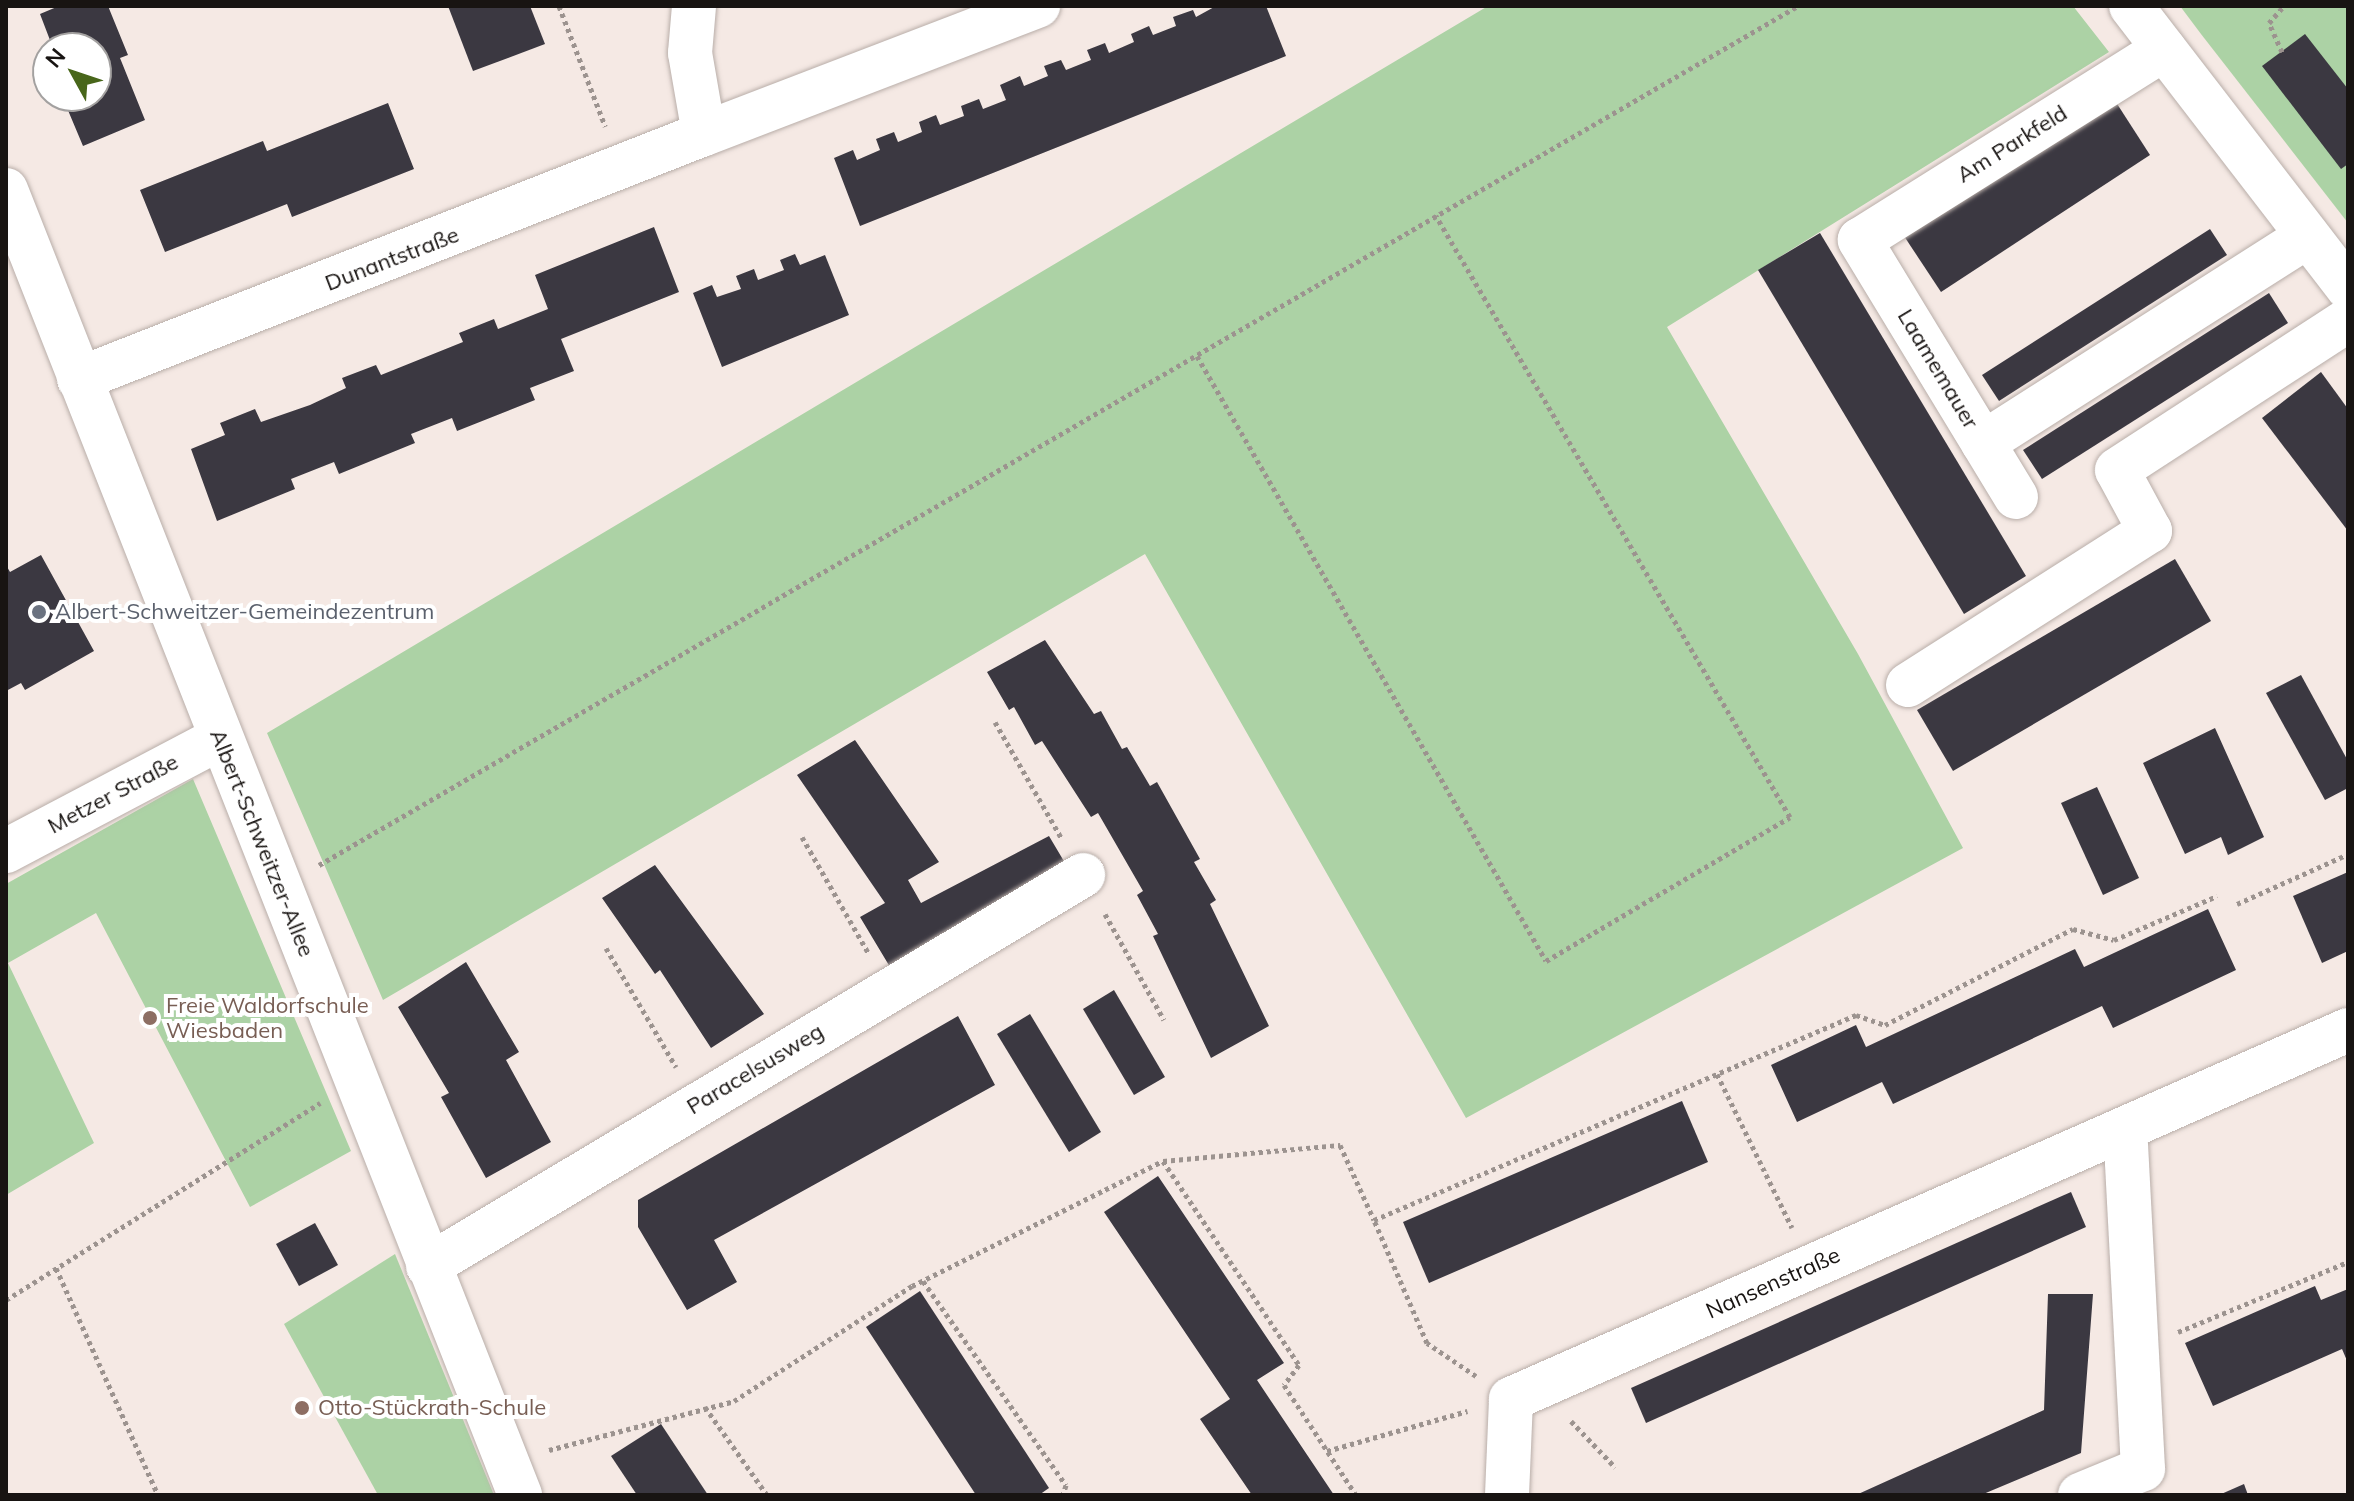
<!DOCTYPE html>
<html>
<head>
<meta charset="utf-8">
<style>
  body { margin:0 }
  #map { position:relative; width:2354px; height:1501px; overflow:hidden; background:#f5e9e4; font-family:Mulish,sans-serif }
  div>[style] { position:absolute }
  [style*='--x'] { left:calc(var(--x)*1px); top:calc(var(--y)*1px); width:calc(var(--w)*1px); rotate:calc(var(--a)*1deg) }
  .green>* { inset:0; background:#acd2a5 }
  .building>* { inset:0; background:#3b3841 }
  .path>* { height:5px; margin-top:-2.5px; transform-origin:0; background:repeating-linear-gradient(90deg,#9c938f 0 4px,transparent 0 8px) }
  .roads { filter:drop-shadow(0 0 2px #b9aea9) drop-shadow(0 0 2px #b9aea9) }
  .minor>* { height:44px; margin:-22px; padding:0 22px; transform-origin:22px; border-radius:22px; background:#fff }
  .dots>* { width:22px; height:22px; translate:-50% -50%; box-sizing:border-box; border:4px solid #fff; border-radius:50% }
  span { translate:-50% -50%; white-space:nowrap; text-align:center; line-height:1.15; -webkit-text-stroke:8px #fff; paint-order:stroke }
  .street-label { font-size:22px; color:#181412 }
  .worship-label { font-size:22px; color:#5b616d }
  .left { translate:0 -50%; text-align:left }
  .education-label { font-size:22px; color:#785e54 }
  .frame { position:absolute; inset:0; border:8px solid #181412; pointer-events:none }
  .north { position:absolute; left:32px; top:32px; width:80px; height:80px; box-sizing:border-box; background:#fff; border:2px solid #a3a1a0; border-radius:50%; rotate:310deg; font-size:22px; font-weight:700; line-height:32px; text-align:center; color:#181412 }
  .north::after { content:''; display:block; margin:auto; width:28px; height:36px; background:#48661a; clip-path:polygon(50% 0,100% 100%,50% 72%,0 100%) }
</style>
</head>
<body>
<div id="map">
  <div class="green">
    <div style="clip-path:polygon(1488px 6px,2073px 6px,2109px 52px,1667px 327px,1858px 654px,1963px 848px,1466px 1118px,1145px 554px,383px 1000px,267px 733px)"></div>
    <div style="clip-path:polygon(2180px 6px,2348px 6px,2348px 223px,2201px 34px)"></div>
    <div style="clip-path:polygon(193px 779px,351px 1151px,250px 1207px,96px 913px,8px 963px,94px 1143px,6px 1195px,6px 884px)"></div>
    <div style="clip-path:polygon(395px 1254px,494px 1495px,378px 1495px,284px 1324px)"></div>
  </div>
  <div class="building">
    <div style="clip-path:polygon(59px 6px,108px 6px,128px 55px,120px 58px,145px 120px,83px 146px,62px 96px,96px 96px,96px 48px,53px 48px,40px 14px)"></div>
    <div style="clip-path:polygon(448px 6px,530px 6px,545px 44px,473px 71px)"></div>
    <div style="clip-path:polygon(1216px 6px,1266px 6px,1286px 56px,860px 226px,834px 158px,853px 150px,857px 160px,880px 150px,876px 139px,894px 132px,898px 142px,922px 132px,919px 122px,936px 115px,940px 125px,964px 116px,961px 106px,979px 99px,983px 109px,1006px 100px,1000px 85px,1020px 76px,1024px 86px,1048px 76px,1044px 66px,1061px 60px,1066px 70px,1091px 60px,1087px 50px,1105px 43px,1109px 53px,1134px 42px,1131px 34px,1149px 26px,1153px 35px,1176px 26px,1173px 17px,1193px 10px,1196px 17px)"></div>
    <div style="clip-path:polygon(2305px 34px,2348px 89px,2348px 164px,2341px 169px,2262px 66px)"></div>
    <div style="clip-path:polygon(2112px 96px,2150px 155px,1941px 292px,1902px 233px)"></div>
    <div style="clip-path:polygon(388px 103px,414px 169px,292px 217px,287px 204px,165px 252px,140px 190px,263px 141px,267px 151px)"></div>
    <div style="clip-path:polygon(654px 227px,679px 292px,561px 339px,574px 371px,530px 388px,535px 400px,457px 431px,452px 418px,411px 434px,415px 443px,339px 474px,334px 462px,291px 479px,295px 489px,217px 521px,191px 449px,225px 435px,220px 423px,255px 409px,261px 422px,310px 405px,346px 388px,342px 378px,376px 365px,381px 375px,463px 342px,459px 333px,494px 319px,498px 329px,548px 309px,535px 275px)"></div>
    <div style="clip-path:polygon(2210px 229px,2227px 255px,1999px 401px,1982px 375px)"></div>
    <div style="clip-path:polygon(1820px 233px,2026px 576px,1964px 614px,1758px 270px)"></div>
    <div style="clip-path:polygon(795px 254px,800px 265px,825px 255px,849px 315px,722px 367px,693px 293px,712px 285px,717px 297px,741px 289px,736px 276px,754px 269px,758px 280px,784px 270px,780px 260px)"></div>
    <div style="clip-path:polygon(2269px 293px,2288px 323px,2042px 479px,2023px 450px)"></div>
    <div style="clip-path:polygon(2321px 372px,2348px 409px,2348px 531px,2262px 418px)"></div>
    <div style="clip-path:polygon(41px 555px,94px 651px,25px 690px,21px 683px,6px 691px,6px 565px,10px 572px)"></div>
    <div style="clip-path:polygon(2175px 559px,2211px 621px,1953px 771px,1917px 710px)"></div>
    <div style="clip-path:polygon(1045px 640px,1094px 714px,1101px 711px,1122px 749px,1127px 747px,1150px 786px,1157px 782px,1200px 859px,1194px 862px,1216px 900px,1210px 904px,1269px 1026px,1211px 1058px,1153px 936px,1158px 934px,1137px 895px,1143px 891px,1098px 813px,1091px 817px,1042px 741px,1035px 745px,1014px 707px,1009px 710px,987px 672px)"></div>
    <div style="clip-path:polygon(2301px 675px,2348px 761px,2348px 788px,2325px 800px,2266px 693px)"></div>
    <div style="clip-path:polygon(2215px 728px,2264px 837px,2228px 855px,2221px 837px,2185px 854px,2143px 763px)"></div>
    <div style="clip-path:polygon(855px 740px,939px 862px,908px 880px,921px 903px,1049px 836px,1065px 863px,890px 967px,860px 917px,885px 903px,797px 775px)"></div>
    <div style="clip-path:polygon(2097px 787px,2139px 878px,2103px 895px,2061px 803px)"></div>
    <div style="clip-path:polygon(655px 865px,764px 1014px,711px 1048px,660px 970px,655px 974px,602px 898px)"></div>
    <div style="clip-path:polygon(2348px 872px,2348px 951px,2322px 963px,2293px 896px)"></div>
    <div style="clip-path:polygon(2208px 909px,2236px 970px,2113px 1028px,2102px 1006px,1893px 1104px,1882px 1082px,1797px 1122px,1771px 1065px,1856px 1025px,1866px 1047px,2075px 949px,2084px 967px)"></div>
    <div style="clip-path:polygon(466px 962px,519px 1052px,506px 1060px,551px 1142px,486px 1178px,441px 1097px,449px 1093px,398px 1007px)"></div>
    <div style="clip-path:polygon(1114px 990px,1165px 1077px,1134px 1095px,1083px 1009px)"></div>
    <div style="clip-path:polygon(1030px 1014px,1101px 1132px,1069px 1152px,997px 1034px)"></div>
    <div style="clip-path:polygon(958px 1016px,995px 1085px,714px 1240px,737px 1282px,687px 1310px,638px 1227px,638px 1200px)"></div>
    <div style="clip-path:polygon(1682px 1101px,1708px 1162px,1429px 1283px,1403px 1222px)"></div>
    <div style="clip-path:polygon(1158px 1176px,1284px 1363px,1257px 1380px,1334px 1495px,1252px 1495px,1200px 1419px,1230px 1399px,1104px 1212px)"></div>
    <div style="clip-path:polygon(2071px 1192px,2086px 1227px,1646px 1423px,1631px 1388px)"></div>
    <div style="clip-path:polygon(315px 1223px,338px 1265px,299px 1286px,276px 1244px)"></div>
    <div style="clip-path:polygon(2315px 1286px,2321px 1300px,2348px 1289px,2348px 1363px,2342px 1349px,2213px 1406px,2185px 1343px)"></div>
    <div style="clip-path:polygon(920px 1291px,1049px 1488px,1039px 1495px,976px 1495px,866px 1327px)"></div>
    <div style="clip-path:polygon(2048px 1294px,2093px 1294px,2081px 1453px,1981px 1495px,1856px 1495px,2044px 1410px)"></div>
    <div style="clip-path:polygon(661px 1424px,708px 1495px,637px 1495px,611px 1456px)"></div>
    <div style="clip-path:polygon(2244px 1484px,2248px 1495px,2219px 1495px)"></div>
  </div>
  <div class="path">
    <div style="--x:559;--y:6;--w:129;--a:69"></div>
    <div style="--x:2282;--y:52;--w:32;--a:-114"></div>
    <div style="--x:2269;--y:23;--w:23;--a:-49"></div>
    <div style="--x:1197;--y:356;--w:698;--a:60.02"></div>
    <div style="--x:1546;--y:961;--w:283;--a:-30.5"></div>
    <div style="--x:1790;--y:817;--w:698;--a:-120.5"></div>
    <div style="--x:995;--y:722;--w:135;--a:60.2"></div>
    <div style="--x:802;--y:837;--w:135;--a:60.2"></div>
    <div style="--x:319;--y:865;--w:1710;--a:-30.15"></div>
    <div style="--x:2237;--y:904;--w:122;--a:-24.2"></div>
    <div style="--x:1105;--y:914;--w:121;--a:60.9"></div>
    <div style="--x:606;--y:948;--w:138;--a:59.5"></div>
    <div style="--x:1717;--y:1074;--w:171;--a:64"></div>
    <div style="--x:1163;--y:1161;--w:245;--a:56.3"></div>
    <div style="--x:1299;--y:1365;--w:25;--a:127"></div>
    <div style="--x:1284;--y:1385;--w:131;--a:56.8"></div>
    <div style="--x:56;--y:1268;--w:249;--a:65.8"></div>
    <div style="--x:923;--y:1281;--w:249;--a:55"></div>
    <div style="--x:1066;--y:1485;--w:10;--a:107"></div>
    <div style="--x:6;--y:1300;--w:371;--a:-32.1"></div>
    <div style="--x:2178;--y:1332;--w:184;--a:-22.4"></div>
    <div style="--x:1476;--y:1376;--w:59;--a:-146"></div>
    <div style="--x:1427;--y:1343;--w:134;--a:-113.3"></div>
    <div style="--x:1374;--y:1220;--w:524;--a:-23.04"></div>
    <div style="--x:1856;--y:1015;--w:31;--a:19"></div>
    <div style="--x:1885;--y:1025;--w:211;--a:-27.1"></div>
    <div style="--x:2073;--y:929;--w:42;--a:15"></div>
    <div style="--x:2114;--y:940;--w:112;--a:-23.1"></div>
    <div style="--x:705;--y:1407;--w:108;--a:54.8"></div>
    <div style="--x:1571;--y:1421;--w:64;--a:46.3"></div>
    <div style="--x:549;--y:1450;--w:191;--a:-14.8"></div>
    <div style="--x:734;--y:1401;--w:212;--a:-32.9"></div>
    <div style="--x:912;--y:1286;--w:280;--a:-26.5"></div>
    <div style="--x:1163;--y:1161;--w:178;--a:-5.2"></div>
    <div style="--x:1340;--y:1145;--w:82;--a:65.6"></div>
    <div style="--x:1327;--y:1451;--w:146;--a:-15.9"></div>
  </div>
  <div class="roads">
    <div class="minor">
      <div style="--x:2131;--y:6;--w:356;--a:52.4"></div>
      <div style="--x:704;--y:134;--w:358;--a:-21"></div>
      <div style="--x:6;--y:190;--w:1403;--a:68.5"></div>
      <div style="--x:79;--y:379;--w:671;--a:-21.41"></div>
      <div style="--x:704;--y:134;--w:82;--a:-99.8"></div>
      <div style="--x:690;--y:53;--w:47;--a:-85.1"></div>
      <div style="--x:1983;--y:443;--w:385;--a:-32.5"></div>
      <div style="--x:2016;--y:497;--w:301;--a:-121.3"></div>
      <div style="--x:1860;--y:240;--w:359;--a:-32.1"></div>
      <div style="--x:1908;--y:685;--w:287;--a:-32.5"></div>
      <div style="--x:2150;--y:531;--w:69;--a:-118.4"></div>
      <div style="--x:2117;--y:470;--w:275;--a:-33"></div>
      <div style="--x:6;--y:851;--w:242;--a:-27.8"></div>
      <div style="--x:428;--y:1266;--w:763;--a:-30.83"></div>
      <div style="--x:1507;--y:1495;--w:96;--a:-87.6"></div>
      <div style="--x:1511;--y:1399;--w:915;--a:-23.79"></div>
      <div style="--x:2080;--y:1495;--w:68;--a:-22.4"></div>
      <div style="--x:2143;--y:1469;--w:340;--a:-93"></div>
    </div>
  </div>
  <div class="dots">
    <div style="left:39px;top:612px;background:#6b7280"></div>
    <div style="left:150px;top:1018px;background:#8d6e63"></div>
    <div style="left:302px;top:1408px;background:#8d6e63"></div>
  </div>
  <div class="street-label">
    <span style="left:2012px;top:144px;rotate:-32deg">Am Parkfeld</span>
    <span style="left:392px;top:259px;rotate:-21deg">Dunantstraße</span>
    <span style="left:1938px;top:369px;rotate:59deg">Laamemauer</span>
    <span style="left:113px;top:794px;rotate:-28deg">Metzer Straße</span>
    <span style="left:262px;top:843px;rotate:68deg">Albert-Schweitzer-Allee</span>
    <span style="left:755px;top:1069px;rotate:-31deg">Paracelsusweg</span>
    <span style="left:1773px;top:1283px;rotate:-24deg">Nansenstraße</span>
  </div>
  <div class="worship-label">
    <span class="left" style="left:55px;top:612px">Albert-Schweitzer-Gemeindezentrum</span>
  </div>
  <div class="education-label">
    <span class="left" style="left:166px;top:1018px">Freie Waldorfschule<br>Wiesbaden</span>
    <span class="left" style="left:318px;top:1408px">Otto-Stückrath-Schule</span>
  </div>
  <div class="frame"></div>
  <div class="north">N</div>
</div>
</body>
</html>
